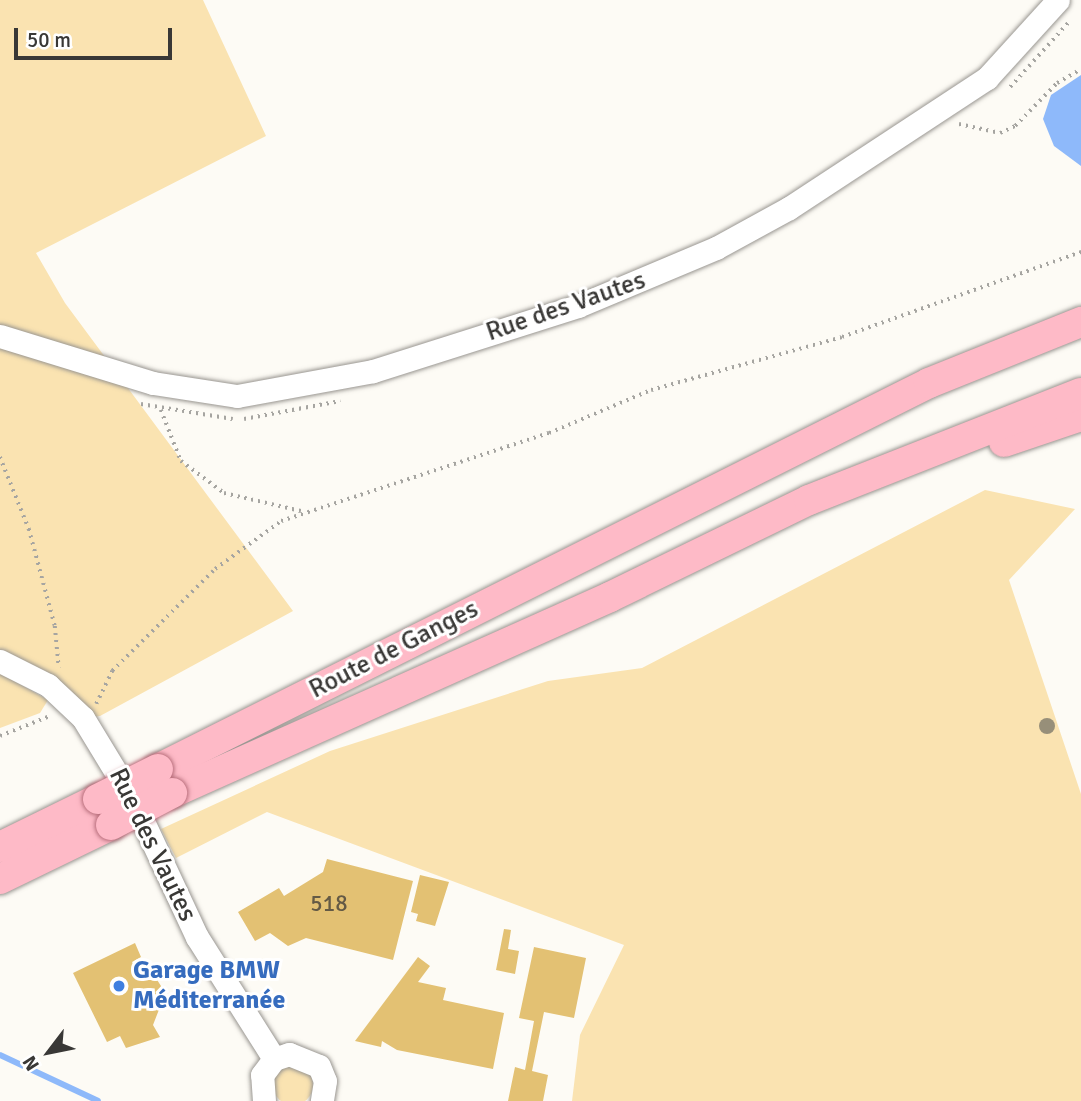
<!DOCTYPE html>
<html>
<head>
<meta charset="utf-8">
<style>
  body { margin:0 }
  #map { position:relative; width:1081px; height:1101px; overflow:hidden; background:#fdfbf5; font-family:Signika,sans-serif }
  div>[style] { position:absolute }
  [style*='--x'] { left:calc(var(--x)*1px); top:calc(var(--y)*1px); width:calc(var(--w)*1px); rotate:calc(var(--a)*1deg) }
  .green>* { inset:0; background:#fae3b1 }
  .round { border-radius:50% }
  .water>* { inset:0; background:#8eb9fa }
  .stream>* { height:6px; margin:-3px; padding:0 3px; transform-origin:3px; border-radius:3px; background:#8eb9fa }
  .building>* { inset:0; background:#e3c173 }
  .path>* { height:3.5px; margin-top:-1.75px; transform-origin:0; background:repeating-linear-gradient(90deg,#a6a5a1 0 2px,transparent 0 7px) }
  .roads { filter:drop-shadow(0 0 2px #999691) drop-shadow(0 0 2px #999691) }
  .minor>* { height:23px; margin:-11.5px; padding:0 11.5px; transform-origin:11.5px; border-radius:11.5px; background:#fff }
  .major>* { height:30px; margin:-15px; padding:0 15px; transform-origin:15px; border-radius:15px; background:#febac7 }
  .bridges { filter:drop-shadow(0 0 2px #b86f7c) drop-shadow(0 0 2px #b86f7c) }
  .major-bridge>* { height:30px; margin:-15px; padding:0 15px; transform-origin:15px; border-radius:15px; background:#febac7 }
  .trees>* { width:16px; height:16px; margin:-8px; border-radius:50%; background:#978f79 }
  .dots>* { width:19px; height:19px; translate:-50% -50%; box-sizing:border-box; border:4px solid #fff; border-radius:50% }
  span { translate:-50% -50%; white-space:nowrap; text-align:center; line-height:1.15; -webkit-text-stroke:6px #fff; paint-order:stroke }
  .number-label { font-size:23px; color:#645a45 }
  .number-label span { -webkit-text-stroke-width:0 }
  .street-label { font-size:26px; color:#393836 }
  .shop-label { font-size:26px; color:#366cbe; font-weight:700 }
  .left { translate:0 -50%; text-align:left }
  .north { position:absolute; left:14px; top:1017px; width:70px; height:70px; -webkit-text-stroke:5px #fff; paint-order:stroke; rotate:238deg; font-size:19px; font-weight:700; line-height:28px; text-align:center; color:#393836 }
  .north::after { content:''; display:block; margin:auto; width:24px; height:32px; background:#393836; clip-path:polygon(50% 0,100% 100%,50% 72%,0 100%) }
  .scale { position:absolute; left:14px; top:28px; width:158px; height:32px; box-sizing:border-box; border:4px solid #393836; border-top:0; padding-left:9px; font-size:21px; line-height:24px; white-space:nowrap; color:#393836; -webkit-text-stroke:5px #fff; paint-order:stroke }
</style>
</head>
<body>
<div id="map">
  <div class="green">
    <div style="clip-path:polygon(0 0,203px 0,266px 136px,36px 253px,65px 303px,293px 611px,100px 716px,83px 718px,0 661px)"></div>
    <div style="clip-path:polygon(985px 490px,1075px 509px,1009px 580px,1081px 794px,1081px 1101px,572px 1101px,580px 1035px,624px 945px,267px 812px,176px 858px,161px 829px,330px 751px,548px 681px,642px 668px)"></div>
    <div style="clip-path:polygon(0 673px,48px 700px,40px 713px,0 728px)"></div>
    <div class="round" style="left:273px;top:1065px;width:40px;height:40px"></div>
  </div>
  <div class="water">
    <div style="clip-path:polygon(1081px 75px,1081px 166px,1054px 146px,1043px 119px,1051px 95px)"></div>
  </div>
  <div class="stream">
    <div style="--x:0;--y:1055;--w:108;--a:25.1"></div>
  </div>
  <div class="building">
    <div style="clip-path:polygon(327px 859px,413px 881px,393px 960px,306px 938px,288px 946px,270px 933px,255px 941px,238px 912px,279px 888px,284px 896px,323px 872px)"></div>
    <div style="clip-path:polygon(420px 875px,449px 882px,435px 926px,416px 921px,418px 914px,411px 912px)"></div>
    <div style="clip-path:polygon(504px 929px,511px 930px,508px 949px,519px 951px,515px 974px,496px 970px)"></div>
    <div style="clip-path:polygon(135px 943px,141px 957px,132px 962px,138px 974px,150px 969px,172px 1003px,160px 1007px,153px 1025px,160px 1037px,126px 1048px,120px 1036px,107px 1042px,73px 973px)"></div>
    <div style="clip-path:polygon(534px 947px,586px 958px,574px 1018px,544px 1012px,532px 1071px,548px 1075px,543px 1101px,508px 1101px,515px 1067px,525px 1070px,534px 1021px,519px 1018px)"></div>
    <div style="clip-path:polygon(418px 957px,430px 966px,418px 982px,446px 988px,443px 1000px,504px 1013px,493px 1069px,397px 1050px,382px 1041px,381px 1047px,355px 1041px)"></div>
  </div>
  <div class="path">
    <div style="--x:1010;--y:87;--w:86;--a:-47.8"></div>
    <div style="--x:959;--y:124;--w:42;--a:12.4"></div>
    <div style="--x:1000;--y:133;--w:17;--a:-25"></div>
    <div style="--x:1015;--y:126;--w:60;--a:-45.7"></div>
    <div style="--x:1057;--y:83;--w:28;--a:-30"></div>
    <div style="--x:141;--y:404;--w:93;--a:9.3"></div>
    <div style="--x:161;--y:410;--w:55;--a:68.6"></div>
    <div style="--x:181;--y:461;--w:54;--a:36.7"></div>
    <div style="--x:224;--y:493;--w:79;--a:13.2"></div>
    <div style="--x:244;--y:419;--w:98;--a:-10.6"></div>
    <div style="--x:0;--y:457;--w:78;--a:68.1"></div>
    <div style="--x:29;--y:529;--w:100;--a:75"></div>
    <div style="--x:55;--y:626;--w:42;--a:84.6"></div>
    <div style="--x:96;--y:704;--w:37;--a:-64"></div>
    <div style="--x:112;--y:671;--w:145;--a:-44.7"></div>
    <div style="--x:215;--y:569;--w:82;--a:-36"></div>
    <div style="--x:281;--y:521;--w:282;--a:-18.2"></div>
    <div style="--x:549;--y:433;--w:111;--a:-22.9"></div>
    <div style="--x:651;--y:390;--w:198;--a:-15.5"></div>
    <div style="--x:842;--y:337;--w:254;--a:-19.6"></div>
    <div style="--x:0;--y:736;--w:54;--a:-21.8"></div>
  </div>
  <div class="roads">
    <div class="minor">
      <div style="--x:0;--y:336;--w:160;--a:17.1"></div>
      <div style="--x:153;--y:383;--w:85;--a:8.8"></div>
      <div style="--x:237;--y:396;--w:138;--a:-10.4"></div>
      <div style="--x:373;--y:371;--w:215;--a:-17.6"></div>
      <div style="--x:578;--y:306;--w:150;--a:-22.8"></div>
      <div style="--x:716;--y:248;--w:83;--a:-28.7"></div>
      <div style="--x:789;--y:208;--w:237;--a:-33.3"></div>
      <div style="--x:987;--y:78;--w:105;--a:-47.7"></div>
      <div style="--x:0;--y:661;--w:54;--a:26.6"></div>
      <div style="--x:48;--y:685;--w:48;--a:43.3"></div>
      <div style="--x:83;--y:718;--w:98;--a:58.7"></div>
      <div style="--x:134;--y:802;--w:149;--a:65"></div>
      <div style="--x:197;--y:937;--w:144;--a:57.7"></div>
      <div style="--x:264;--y:1101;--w:26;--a:-94"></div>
      <div style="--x:262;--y:1075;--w:20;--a:-53"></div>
      <div style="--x:274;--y:1059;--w:16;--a:-18"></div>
      <div style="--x:289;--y:1054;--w:32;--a:22"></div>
      <div style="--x:319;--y:1066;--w:16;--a:68"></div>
      <div style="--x:325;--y:1081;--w:20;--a:99"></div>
    </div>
    <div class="major">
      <div style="--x:1004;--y:442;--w:81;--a:-18.7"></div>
      <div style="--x:158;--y:769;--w:862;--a:-26.59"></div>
      <div style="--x:929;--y:383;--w:164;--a:-21.9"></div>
      <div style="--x:172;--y:793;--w:480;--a:-24.1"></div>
      <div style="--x:610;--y:597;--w:221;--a:-26"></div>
      <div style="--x:809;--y:500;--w:292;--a:-21.5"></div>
      <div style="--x:0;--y:847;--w:109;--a:-26.1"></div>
      <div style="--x:0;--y:879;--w:123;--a:-25.9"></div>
    </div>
  </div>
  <div class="bridges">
    <div class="major-bridge">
      <div style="--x:98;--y:799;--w:67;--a:-26.6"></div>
      <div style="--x:111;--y:825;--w:69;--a:-27.7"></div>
    </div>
  </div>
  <div class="trees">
    <div style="left:1047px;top:726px"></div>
  </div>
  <div class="dots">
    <div style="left:119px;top:986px;background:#3f7fe0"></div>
  </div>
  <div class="number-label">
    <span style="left:329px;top:904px">518</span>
  </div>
  <div class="street-label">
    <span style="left:566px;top:307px;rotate:-19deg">Rue des Vautes</span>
    <span style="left:394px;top:650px;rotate:-27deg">Route de Ganges</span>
    <span style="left:152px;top:845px;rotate:64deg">Rue des Vautes</span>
  </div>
  <div class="shop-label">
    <span class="left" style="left:133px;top:986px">Garage BMW<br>Méditerranée</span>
  </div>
  <div class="north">N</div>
  <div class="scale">50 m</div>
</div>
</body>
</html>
